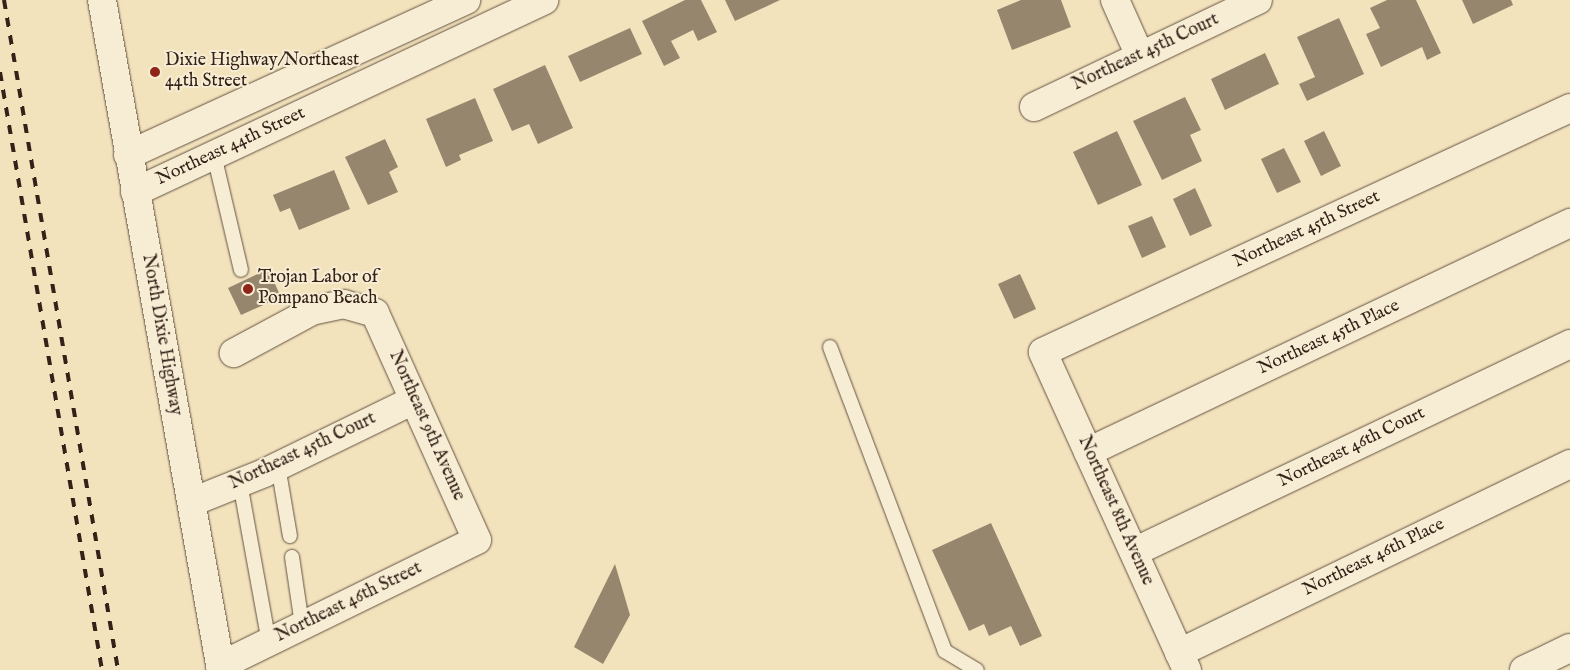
<!DOCTYPE html>
<html>
<head>
<meta charset="utf-8">
<style>
  body { margin:0 }
  #map { position:relative; width:1570px; height:670px; overflow:hidden; background:#f3e3bd; font-family:"IM FELL English",serif }
  div>[style] { position:absolute }
  [style*='--x'] { left:calc(var(--x)*1px); top:calc(var(--y)*1px); width:calc(var(--w)*1px); rotate:calc(var(--a)*1deg) }
  .building>* { inset:0; background:#97866e }
  .roads { filter:drop-shadow(0 0 1px #645241) drop-shadow(0 0 1px #645241) }
  .service>* { height:14px; margin:-7px; padding:0 7px; transform-origin:7px; border-radius:7px; background:#f7edd4 }
  .minor>* { height:28px; margin:-14px; padding:0 14px; transform-origin:14px; border-radius:14px; background:#f7edd4 }
  .secondary>* { height:28px; margin:-14px; padding:0 14px; transform-origin:14px; border-radius:14px; background:#f7edd4 }
  .rail>* { height:4px; margin-top:-2px; transform-origin:0; background:repeating-linear-gradient(90deg,#342118 0 9px,transparent 0 18px) }
  .dots>* { width:14px; height:14px; translate:-50% -50%; box-sizing:border-box; border:2px solid #f7edd4; border-radius:50% }
  span { translate:-50% -50%; white-space:nowrap; text-align:center; line-height:1.15; -webkit-text-stroke:4px #f7edd4; paint-order:stroke }
  .street-label { font-size:18px; color:#342118 }
  .poi-label { font-size:18px; color:#342118 }
  .left { translate:0 -50%; text-align:left }
</style>
</head>
<body>
<div id="map">
  <div class="building">
    <div style="clip-path:polygon(685px 0,701px 0,717px 32px,698px 41px,693px 30px,671px 41px,680px 58px,664px 66px,642px 21px)"></div>
    <div style="clip-path:polygon(725px 0,780px 0,735px 21px)"></div>
    <div style="clip-path:polygon(1021px 0,1061px 0,1071px 27px,1012px 50px,997px 10px)"></div>
    <div style="clip-path:polygon(1387px 0,1416px 0,1441px 53px,1427px 60px,1422px 47px,1381px 67px,1366px 34px,1380px 28px,1370px 8px)"></div>
    <div style="clip-path:polygon(1462px 0,1511px 0,1513px 5px,1473px 24px)"></div>
    <div style="clip-path:polygon(1339px 18px,1364px 74px,1307px 101px,1299px 84px,1315px 77px,1297px 37px)"></div>
    <div style="clip-path:polygon(630px 28px,642px 54px,580px 82px,568px 56px)"></div>
    <div style="clip-path:polygon(1265px 53px,1279px 84px,1225px 110px,1211px 79px)"></div>
    <div style="clip-path:polygon(545px 65px,573px 128px,538px 144px,529px 124px,512px 131px,493px 89px)"></div>
    <div style="clip-path:polygon(1185px 97px,1201px 130px,1190px 135px,1202px 161px,1162px 180px,1133px 121px)"></div>
    <div style="clip-path:polygon(475px 98px,493px 141px,459px 155px,461px 160px,446px 167px,426px 119px)"></div>
    <div style="clip-path:polygon(1117px 131px,1142px 185px,1098px 205px,1073px 152px)"></div>
    <div style="clip-path:polygon(1324px 131px,1341px 166px,1321px 176px,1304px 141px)"></div>
    <div style="clip-path:polygon(385px 139px,398px 167px,389px 172px,398px 192px,368px 205px,345px 157px)"></div>
    <div style="clip-path:polygon(1284px 148px,1301px 182px,1277px 193px,1261px 159px)"></div>
    <div style="clip-path:polygon(334px 170px,350px 209px,299px 230px,290px 208px,280px 212px,273px 195px)"></div>
    <div style="clip-path:polygon(1195px 188px,1212px 226px,1190px 236px,1173px 199px)"></div>
    <div style="clip-path:polygon(1152px 216px,1166px 247px,1142px 258px,1128px 226px)"></div>
    <div style="clip-path:polygon(268px 269px,281px 297px,241px 315px,228px 288px)"></div>
    <div style="clip-path:polygon(1020px 274px,1036px 309px,1014px 319px,998px 284px)"></div>
    <div style="clip-path:polygon(991px 523px,1042px 636px,1020px 646px,1011px 626px,989px 636px,984px 624px,969px 631px,932px 550px)"></div>
    <div style="clip-path:polygon(615px 564px,630px 615px,603px 664px,574px 647px)"></div>
  </div>
  <div class="roads">
    <div class="service">
      <div style="--x:214;--y:155;--w:118;--a:76.8"></div>
      <div style="--x:830;--y:347;--w:325;--a:69.3"></div>
      <div style="--x:945;--y:651;--w:37;--a:31"></div>
      <div style="--x:278;--y:466;--w:71;--a:80.3"></div>
      <div style="--x:240;--y:483;--w:162;--a:79.7"></div>
      <div style="--x:292;--y:557;--w:69;--a:81.6"></div>
    </div>
    <div class="minor">
      <div style="--x:1115;--y:0;--w:61;--a:65.9"></div>
      <div style="--x:1034;--y:107;--w:248;--a:-25.5"></div>
      <div style="--x:128;--y:155;--w:372;--a:-24.6"></div>
      <div style="--x:135;--y:192;--w:452;--a:-25.1"></div>
      <div style="--x:1088;--y:452;--w:534;--a:-25.41"></div>
      <div style="--x:192;--y:502;--w:78;--a:-21.9"></div>
      <div style="--x:264;--y:473;--w:167;--a:-26"></div>
      <div style="--x:1134;--y:552;--w:483;--a:-25.5"></div>
      <div style="--x:1179;--y:653;--w:434;--a:-25.8"></div>
      <div style="--x:220;--y:666;--w:286;--a:-26.1"></div>
      <div style="--x:477;--y:540;--w:249;--a:-114.2"></div>
      <div style="--x:375;--y:313;--w:32;--a:-164"></div>
      <div style="--x:344;--y:304;--w:33;--a:168"></div>
      <div style="--x:312;--y:311;--w:89;--a:151.7"></div>
      <div style="--x:1187;--y:670;--w:349;--a:-114.4"></div>
      <div style="--x:1043;--y:352;--w:581;--a:-24.84"></div>
      <div style="--x:1524;--y:670;--w:51;--a:-25.6"></div>
    </div>
    <div class="secondary">
      <div style="--x:102;--y:0;--w:680;--a:79.93"></div>
    </div>
  </div>
  <div class="rail">
    <div style="--x:4;--y:0;--w:680;--a:80.34"></div>
    <div style="--x:0;--y:72;--w:607;--a:80.32"></div>
  </div>
  <div class="dots">
    <div style="left:155px;top:72px;background:#8f2418"></div>
    <div style="left:248px;top:289px;background:#8f2418"></div>
  </div>
  <div class="street-label">
    <span style="left:1146px;top:53px;rotate:-25deg">Northeast 45th Court</span>
    <span style="left:231px;top:147px;rotate:-25deg">Northeast 44th Street</span>
    <span style="left:1307px;top:230px;rotate:-25deg">Northeast 45th Street</span>
    <span style="left:161px;top:335px;rotate:80deg">North Dixie Highway</span>
    <span style="left:1329px;top:338px;rotate:-25deg">Northeast 45th Place</span>
    <span style="left:426px;top:426px;rotate:66deg">Northeast 9th Avenue</span>
    <span style="left:1352px;top:448px;rotate:-26deg">Northeast 46th Court</span>
    <span style="left:303px;top:452px;rotate:-25deg">Northeast 45th Court</span>
    <span style="left:1115px;top:511px;rotate:66deg">Northeast 8th Avenue</span>
    <span style="left:1374px;top:558px;rotate:-26deg">Northeast 46th Place</span>
    <span style="left:349px;top:603px;rotate:-26deg">Northeast 46th Street</span>
  </div>
  <div class="poi-label">
    <span class="left" style="left:165px;top:72px">Dixie Highway/Northeast<br>44th Street</span>
    <span class="left" style="left:258px;top:289px">Trojan Labor of<br>Pompano Beach</span>
  </div>
</div>
</body>
</html>
